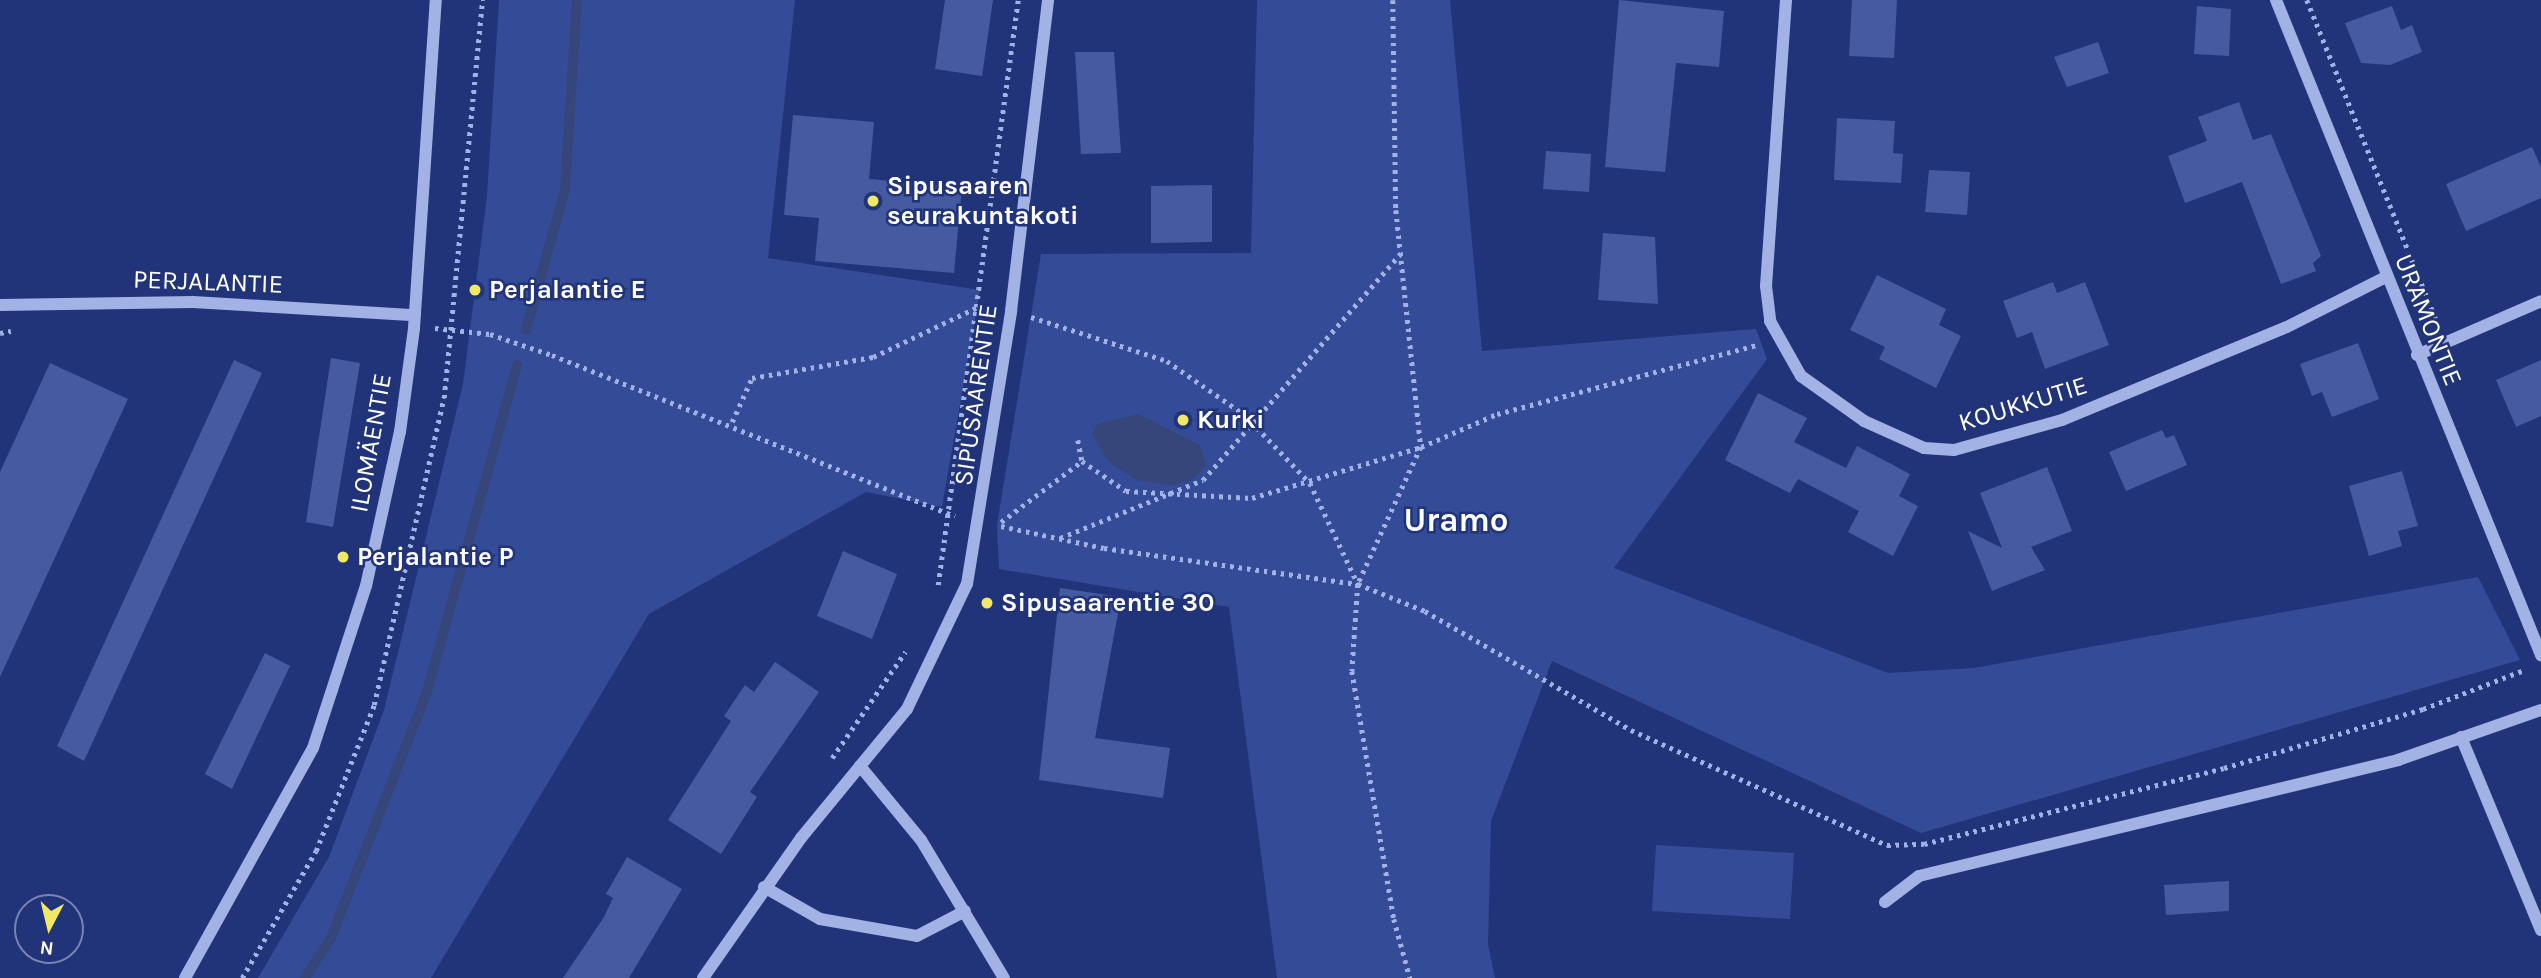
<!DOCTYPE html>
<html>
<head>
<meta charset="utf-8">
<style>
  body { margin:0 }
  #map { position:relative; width:2541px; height:978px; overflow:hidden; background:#213479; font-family:Karla,sans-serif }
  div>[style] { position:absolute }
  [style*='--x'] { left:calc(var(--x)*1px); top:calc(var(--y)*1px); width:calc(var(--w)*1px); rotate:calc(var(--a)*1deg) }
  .green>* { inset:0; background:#344b97 }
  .water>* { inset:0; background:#37467a }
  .stream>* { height:10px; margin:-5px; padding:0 5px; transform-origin:5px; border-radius:5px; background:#37467a }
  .building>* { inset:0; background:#465aa1 }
  .path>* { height:4.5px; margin-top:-2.25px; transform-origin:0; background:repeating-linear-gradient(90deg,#a3b2e5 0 3.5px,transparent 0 8.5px) }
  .minor>* { height:12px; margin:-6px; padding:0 6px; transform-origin:6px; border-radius:6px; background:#a3b2e5 }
  .dots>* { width:19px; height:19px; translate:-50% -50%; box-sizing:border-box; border:4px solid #213479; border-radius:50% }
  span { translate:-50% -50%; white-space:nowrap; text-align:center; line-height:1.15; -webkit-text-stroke:5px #213479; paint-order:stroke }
  .poi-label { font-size:26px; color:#fff; font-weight:700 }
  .left { translate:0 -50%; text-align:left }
  .street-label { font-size:26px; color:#fff }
  .district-label { font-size:33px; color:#fff; font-weight:700 }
  .north { position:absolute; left:14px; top:894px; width:70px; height:70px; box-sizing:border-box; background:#213479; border:2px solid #7a85af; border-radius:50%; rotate:187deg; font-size:19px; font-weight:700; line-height:28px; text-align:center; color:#fff }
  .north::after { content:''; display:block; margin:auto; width:24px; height:32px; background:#f1e865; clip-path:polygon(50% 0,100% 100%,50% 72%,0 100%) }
</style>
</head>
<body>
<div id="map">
  <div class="green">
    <div style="clip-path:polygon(499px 0,795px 0,768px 258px,980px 290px,942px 507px,866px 492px,649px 614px,431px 978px,258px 978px,329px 857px,384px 710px,463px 384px,487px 196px)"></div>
    <div style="clip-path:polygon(1257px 0,1450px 0,1482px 351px,1756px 329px,1767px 359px,1614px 568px,1888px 673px,1974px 668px,2478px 577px,2520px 660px,1921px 833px,1552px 661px,1491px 821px,1488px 944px,1495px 978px,1277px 978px,1229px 607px,999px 569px,997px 525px,1041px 254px,1251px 253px)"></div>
    <div style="clip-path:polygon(1656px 845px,1794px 853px,1790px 919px,1652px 911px)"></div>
  </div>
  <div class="water">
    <div style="clip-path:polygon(1139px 414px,1200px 445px,1206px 466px,1189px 482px,1168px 485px,1136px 480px,1109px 462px,1092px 434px,1097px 424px)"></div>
  </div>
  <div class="stream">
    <div style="--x:526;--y:330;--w:146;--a:-74.5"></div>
    <div style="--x:565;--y:189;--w:189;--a:-86.4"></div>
    <div style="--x:305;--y:978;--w:48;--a:-57"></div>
    <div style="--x:331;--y:938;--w:264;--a:-68.7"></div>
    <div style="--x:427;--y:692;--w:339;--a:-74.6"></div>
  </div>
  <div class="building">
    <div style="clip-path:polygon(945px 0,993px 0,982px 76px,935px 69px)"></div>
    <div style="clip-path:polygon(1619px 0,1724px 11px,1719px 67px,1676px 63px,1665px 172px,1605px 167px)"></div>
    <div style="clip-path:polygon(1852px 0,1897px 0,1894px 58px,1849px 56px)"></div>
    <div style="clip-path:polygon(2197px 6px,2231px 9px,2229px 56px,2194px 54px)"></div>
    <div style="clip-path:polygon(2392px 6px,2401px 30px,2412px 25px,2422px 52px,2390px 65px,2361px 63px,2345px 23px)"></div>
    <div style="clip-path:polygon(2098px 42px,2109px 73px,2067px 87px,2054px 57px)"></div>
    <div style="clip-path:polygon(1075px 52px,1114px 52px,1121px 153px,1081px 154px)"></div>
    <div style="clip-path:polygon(2239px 102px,2253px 140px,2271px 134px,2321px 256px,2313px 263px,2316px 271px,2281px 284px,2242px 182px,2185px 203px,2168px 156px,2207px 141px,2198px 117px)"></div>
    <div style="clip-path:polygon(793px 115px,874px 122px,869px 179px,962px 187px,954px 273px,815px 261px,819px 218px,784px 215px)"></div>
    <div style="clip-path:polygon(1837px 118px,1895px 121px,1893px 153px,1903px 154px,1901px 183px,1834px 180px)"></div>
    <div style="clip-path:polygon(2532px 147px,2541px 167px,2541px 198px,2466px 231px,2446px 184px)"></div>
    <div style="clip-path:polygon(1546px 151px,1591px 154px,1589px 192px,1543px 189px)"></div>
    <div style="clip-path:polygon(1929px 170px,1970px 172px,1967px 215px,1925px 212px)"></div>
    <div style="clip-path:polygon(1212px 185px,1212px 242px,1151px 243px,1151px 186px)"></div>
    <div style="clip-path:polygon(1603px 233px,1655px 237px,1658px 304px,1598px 300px)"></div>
    <div style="clip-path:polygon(1877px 275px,1946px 309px,1939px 325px,1961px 336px,1936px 388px,1879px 359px,1885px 347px,1850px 330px)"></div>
    <div style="clip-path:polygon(2053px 282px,2057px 293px,2085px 282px,2109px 345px,2045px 369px,2032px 332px,2017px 338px,2003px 301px)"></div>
    <div style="clip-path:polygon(2358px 343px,2379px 399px,2332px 417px,2322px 392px,2312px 396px,2300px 364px)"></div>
    <div style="clip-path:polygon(331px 358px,360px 363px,333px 527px,306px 522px)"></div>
    <div style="clip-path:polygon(234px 360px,262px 373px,84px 761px,57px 746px)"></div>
    <div style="clip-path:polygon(2541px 360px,2541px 416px,2516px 427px,2496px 380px)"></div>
    <div style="clip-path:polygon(50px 363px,128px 399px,0 677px,0 472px)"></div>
    <div style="clip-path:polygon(1758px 393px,1807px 418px,1794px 442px,1846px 468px,1857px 446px,1910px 474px,1899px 496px,1918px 506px,1893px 556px,1848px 532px,1859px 511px,1798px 479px,1790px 493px,1725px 460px)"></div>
    <div style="clip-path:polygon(2162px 430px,2166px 438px,2174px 435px,2187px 465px,2126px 491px,2109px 452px)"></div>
    <div style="clip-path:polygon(2047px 467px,2072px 531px,2031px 547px,2045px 570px,1992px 591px,1968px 531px,2002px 548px,1980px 493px)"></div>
    <div style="clip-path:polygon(2402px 471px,2418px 526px,2398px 531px,2402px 546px,2369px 556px,2349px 486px)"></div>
    <div style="clip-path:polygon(843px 551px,897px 574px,872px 639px,817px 616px)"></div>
    <div style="clip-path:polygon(1060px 588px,1121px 597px,1095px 738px,1170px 748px,1163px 798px,1039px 780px)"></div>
    <div style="clip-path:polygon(265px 653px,290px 666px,232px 789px,205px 774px)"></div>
    <div style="clip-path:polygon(775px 662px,819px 692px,750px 792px,757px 797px,721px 854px,668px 820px,731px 721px,724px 716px,745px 685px,754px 692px)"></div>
    <div style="clip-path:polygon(627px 857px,682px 889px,629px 978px,563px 978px,604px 917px,613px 898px,606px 894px)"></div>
    <div style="clip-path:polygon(2229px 881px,2229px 911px,2166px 915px,2164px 885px)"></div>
  </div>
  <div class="path">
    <div style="--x:1393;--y:0;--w:210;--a:89.2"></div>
    <div style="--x:1396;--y:210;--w:238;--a:84"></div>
    <div style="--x:1421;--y:447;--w:151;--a:114.7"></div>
    <div style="--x:1358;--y:584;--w:87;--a:93.9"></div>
    <div style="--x:1352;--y:671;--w:252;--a:80.4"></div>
    <div style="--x:1394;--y:919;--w:61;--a:74.8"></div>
    <div style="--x:2307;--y:0;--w:347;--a:68"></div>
    <div style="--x:1031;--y:317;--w:143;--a:17.9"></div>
    <div style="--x:1167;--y:361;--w:95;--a:34.7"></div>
    <div style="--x:1245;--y:415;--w:94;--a:46.3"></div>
    <div style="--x:1310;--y:483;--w:112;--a:64.6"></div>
    <div style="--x:435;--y:328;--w:55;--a:6.2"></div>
    <div style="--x:490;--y:334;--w:65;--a:18.7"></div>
    <div style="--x:552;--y:355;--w:434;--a:21.8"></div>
    <div style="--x:0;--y:333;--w:11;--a:-10"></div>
    <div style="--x:732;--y:422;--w:48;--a:-65.6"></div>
    <div style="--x:752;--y:378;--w:123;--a:-9.8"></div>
    <div style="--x:873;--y:357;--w:116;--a:-25.5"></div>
    <div style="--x:978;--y:307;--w:11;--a:5"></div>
    <div style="--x:1078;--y:440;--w:21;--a:79"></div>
    <div style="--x:1082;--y:461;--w:53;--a:34.3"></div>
    <div style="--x:1126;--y:491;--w:126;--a:3.2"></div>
    <div style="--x:1252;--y:498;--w:177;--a:-16.8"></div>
    <div style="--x:1421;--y:447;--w:83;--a:-23.5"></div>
    <div style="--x:1497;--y:414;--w:268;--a:-14.9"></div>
    <div style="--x:1001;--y:522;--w:101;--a:-37"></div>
    <div style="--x:1001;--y:526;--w:105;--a:12.1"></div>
    <div style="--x:1104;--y:548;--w:257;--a:8.1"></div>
    <div style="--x:1358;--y:584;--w:72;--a:21.9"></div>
    <div style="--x:1425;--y:611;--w:238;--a:30"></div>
    <div style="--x:1631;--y:730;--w:281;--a:24.2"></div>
    <div style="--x:1887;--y:845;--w:37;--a:-2"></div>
    <div style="--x:1924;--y:844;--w:309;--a:-14.2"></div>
    <div style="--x:2224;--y:768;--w:208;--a:-16.5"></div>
    <div style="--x:2423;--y:709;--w:108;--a:-21.1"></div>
    <div style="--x:1060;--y:538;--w:154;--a:-22.1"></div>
    <div style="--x:1203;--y:480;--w:301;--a:-48.9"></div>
    <div style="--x:938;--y:585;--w:590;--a:-82.21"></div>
    <div style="--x:832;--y:758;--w:129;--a:-55.4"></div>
    <div style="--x:242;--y:978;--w:147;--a:-59.8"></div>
    <div style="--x:316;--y:851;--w:157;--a:-68.3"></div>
    <div style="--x:374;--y:705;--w:315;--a:-77.2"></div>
    <div style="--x:444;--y:398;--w:400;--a:-84.5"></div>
  </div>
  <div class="minor">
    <div style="--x:1786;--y:0;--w:287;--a:94"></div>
    <div style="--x:1766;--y:286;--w:35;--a:83"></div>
    <div style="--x:1770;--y:321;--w:63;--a:60.6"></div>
    <div style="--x:1801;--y:376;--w:77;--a:35.5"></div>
    <div style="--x:1864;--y:421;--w:66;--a:24.2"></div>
    <div style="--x:1924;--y:448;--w:30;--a:4"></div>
    <div style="--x:1954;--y:450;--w:112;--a:-15.5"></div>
    <div style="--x:2062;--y:420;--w:243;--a:-22.5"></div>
    <div style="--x:2287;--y:327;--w:111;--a:-26.8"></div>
    <div style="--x:2276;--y:0;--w:707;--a:67.97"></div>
    <div style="--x:0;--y:305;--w:193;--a:-0.9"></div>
    <div style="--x:193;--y:302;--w:222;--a:3.4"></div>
    <div style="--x:2417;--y:355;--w:135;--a:-23.5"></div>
    <div style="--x:2461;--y:737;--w:209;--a:67.5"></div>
    <div style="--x:860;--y:766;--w:96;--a:50.5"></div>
    <div style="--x:921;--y:840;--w:161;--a:59"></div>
    <div style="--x:764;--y:887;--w:64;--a:29.7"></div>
    <div style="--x:820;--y:919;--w:98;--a:9.9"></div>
    <div style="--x:917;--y:936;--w:54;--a:-27.5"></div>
    <div style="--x:1885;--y:902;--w:43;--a:-37.4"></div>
    <div style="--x:1919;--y:876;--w:493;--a:-13.6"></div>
    <div style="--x:2398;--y:760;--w:151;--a:-19.3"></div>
    <div style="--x:185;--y:978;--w:263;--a:-60.9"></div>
    <div style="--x:313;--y:748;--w:170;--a:-71.9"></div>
    <div style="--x:366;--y:586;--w:158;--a:-77.6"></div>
    <div style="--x:400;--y:432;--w:105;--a:-82.3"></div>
    <div style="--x:414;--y:328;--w:329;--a:-86.2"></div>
    <div style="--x:703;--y:978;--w:171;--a:-55"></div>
    <div style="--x:801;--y:838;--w:167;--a:-50.6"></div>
    <div style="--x:907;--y:709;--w:139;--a:-64.4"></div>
    <div style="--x:967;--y:584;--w:277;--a:-80.8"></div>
    <div style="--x:1011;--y:311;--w:313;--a:-83.2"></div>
  </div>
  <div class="dots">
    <div style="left:873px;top:201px;background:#f1e865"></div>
    <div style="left:475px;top:290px;background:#f1e865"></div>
    <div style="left:1183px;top:420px;background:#f1e865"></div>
    <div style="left:343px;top:557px;background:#f1e865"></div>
    <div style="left:987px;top:603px;background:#f1e865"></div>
  </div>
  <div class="poi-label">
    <span class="left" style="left:887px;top:201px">Sipusaaren<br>seurakuntakoti</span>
    <span class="left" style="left:489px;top:290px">Perjalantie E</span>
    <span class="left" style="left:1197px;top:420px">Kurki</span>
    <span class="left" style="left:357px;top:557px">Perjalantie P</span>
    <span class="left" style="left:1001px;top:603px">Sipusaarentie 30</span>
  </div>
  <div class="street-label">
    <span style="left:208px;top:282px;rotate:2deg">PERJALANTIE</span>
    <span style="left:2428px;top:320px;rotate:68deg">URAMONTIE</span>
    <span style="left:976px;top:395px;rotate:-82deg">SIPUSAARENTIE</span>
    <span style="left:2023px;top:404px;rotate:-17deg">KOUKKUTIE</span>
    <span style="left:371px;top:443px;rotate:-80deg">ILOMÄENTIE</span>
  </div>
  <div class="district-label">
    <span style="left:1456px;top:521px">Uramo</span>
  </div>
  <div class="north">N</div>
</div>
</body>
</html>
